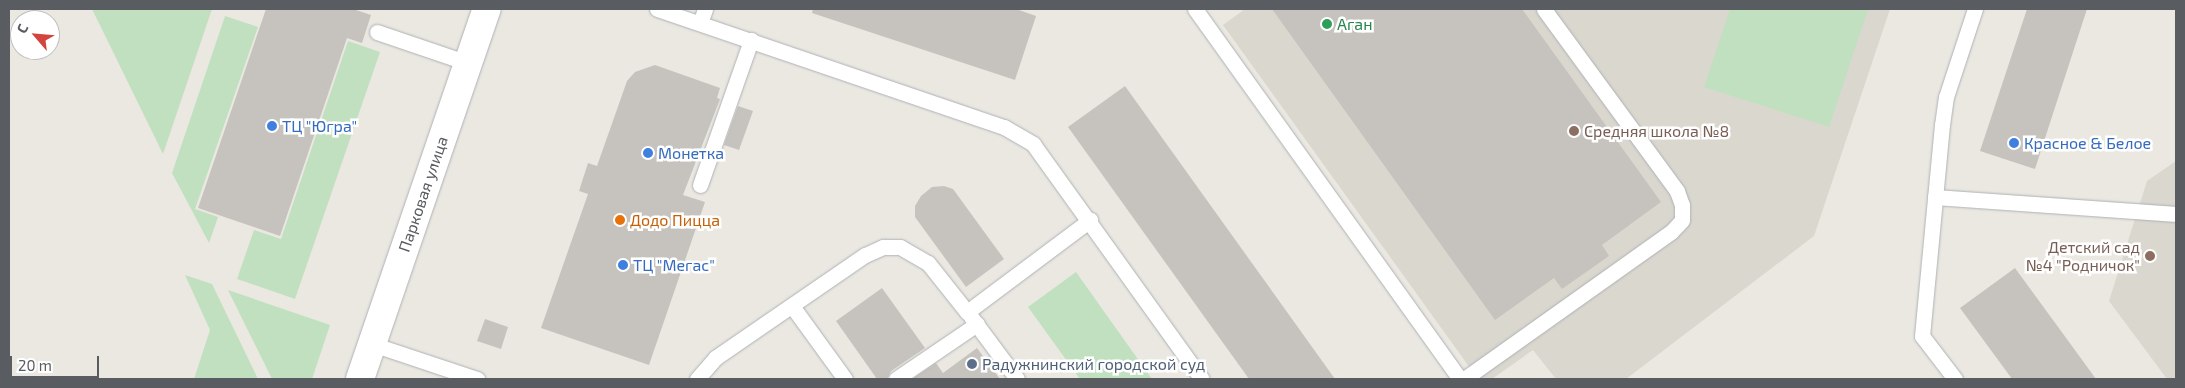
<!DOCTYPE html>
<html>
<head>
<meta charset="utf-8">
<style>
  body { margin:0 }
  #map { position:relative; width:2185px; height:388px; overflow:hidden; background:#eae8e1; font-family:"Exo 2",sans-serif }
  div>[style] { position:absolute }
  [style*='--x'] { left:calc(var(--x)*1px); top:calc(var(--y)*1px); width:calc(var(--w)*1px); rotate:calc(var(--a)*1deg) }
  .education>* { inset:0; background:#dad7cf }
  .green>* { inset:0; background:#c1e0c0 }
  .building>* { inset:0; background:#c6c3be }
  .roads { filter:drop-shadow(0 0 1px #aeb1b5) drop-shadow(0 0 1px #aeb1b5) }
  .service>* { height:15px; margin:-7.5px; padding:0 7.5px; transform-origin:7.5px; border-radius:7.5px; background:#fff }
  .minor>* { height:28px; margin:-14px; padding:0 14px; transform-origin:14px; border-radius:14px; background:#fff }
  .dots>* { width:14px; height:14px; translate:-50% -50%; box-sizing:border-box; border:2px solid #fff; border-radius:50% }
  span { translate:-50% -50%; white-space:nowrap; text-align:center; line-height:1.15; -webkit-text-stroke:5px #fff; paint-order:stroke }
  .leisure-label { font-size:16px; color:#27864d }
  .left { translate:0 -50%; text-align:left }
  .shop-label { font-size:16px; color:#366cbe }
  .education-label { font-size:16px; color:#785e54 }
  .right { translate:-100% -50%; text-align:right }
  .street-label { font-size:16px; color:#595c60 }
  .food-label { font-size:16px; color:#c56008 }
  .service-label { font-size:16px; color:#4e5e75 }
  .frame { position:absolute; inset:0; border:10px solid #595c60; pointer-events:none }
  .north { position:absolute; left:10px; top:10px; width:50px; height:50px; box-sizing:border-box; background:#fff; border:1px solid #bdbebf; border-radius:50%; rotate:297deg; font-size:14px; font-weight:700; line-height:20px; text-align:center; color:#595c60 }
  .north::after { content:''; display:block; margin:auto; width:18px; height:22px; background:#d4443e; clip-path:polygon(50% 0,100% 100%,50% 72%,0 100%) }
  .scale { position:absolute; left:10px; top:356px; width:89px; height:22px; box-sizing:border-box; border:2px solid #595c60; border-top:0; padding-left:6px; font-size:15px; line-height:18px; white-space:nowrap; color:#595c60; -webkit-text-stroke:4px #fff; paint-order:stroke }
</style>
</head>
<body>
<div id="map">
  <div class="education">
    <div style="clip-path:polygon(1245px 9px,1890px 9px,1814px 236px,1626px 379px,1556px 379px,1533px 350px,1492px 379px,1478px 379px,1223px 25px)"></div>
    <div style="clip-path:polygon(2176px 161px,2176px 379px,2167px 379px,2109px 301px,2147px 181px)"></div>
  </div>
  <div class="green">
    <div style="clip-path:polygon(92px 9px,212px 9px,163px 154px)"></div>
    <div style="clip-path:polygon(1730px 9px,1868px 9px,1829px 127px,1704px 87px)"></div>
    <div style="clip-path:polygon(225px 16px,258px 27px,195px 209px,218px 217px,209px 243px,172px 173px)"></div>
    <div style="clip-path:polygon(348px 41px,380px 52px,295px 299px,237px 279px,254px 230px,281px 239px)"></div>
    <div style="clip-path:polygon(1076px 272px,1152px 379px,1080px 379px,1028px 307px)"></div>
    <div style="clip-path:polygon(185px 275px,212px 284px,258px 379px,194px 379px,210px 330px)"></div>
    <div style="clip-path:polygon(228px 290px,330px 325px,312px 379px,272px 379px)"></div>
  </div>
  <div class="building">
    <div style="clip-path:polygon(266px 9px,353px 9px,371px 15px,362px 43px,347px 38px,280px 236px,198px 208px)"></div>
    <div style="clip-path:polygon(813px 9px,1016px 9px,1036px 16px,1015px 80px,812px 13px)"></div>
    <div style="clip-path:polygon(1272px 9px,1522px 9px,1661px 202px,1602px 245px,1609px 256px,1562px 289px,1554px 278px,1495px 320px)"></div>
    <div style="clip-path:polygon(2027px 9px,2087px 9px,2035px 169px,1980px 151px)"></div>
    <div style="clip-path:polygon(655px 65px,720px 88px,717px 98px,720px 99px,683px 195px,705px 202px,649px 365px,541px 328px,588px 194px,579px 191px,588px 163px,597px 166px,627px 81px,635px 72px)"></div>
    <div style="clip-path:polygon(1125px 86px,1335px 379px,1249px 379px,1068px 127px)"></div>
    <div style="clip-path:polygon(738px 106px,753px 111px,739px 150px,724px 145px)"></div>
    <div style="clip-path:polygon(944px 186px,953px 189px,1004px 259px,966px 287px,915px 217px,915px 206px,921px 196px,932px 187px)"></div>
    <div style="clip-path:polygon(2015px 268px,2096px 379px,2012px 379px,1960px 308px)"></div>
    <div style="clip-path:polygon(882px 288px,925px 348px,891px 371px,887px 379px,877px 379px,836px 321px)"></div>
    <div style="clip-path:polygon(485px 319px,508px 327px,501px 349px,477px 341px)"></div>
    <div style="clip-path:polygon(977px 348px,1000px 379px,912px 379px,936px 363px,943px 373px)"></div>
  </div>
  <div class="roads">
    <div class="service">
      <div style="--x:657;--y:9;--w:367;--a:18.8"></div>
      <div style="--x:1004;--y:127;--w:34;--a:30"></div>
      <div style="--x:1033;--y:144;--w:289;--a:54.3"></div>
      <div style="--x:1195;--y:9;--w:455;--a:54.4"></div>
      <div style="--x:700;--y:23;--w:15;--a:-70"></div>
      <div style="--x:377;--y:32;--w:96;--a:18.8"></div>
      <div style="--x:700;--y:185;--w:154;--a:-70.6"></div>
      <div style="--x:1935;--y:197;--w:242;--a:4"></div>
      <div style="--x:792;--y:306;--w:90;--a:54"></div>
      <div style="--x:971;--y:317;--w:77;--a:53.4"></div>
      <div style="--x:372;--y:344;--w:111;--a:18.4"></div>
      <div style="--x:697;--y:379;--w:28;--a:-49"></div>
      <div style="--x:715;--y:358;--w:182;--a:-34.5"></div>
      <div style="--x:865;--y:255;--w:20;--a:-24"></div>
      <div style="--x:883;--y:247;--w:17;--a:0"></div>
      <div style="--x:900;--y:247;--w:32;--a:30"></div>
      <div style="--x:928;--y:263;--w:63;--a:51.5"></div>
      <div style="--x:967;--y:312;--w:154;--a:-36.8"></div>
      <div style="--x:896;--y:379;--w:98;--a:-34.2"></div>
      <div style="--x:1464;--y:379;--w:254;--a:-35.4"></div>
      <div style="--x:1671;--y:232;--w:16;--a:-47"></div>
      <div style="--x:1682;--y:220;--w:15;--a:-90"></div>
      <div style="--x:1682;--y:205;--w:15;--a:-110"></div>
      <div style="--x:1677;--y:191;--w:225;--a:-126.2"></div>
      <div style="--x:1955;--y:379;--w:54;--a:-127.5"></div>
      <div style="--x:1922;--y:336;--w:212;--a:-84.6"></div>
      <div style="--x:1942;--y:125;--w:28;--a:-82"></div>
      <div style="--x:1946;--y:97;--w:93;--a:-71.8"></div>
    </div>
    <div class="minor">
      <div style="--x:360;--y:379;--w:391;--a:-71.1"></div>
    </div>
  </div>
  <div class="dots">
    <div style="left:1327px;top:24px;background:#2e9e5b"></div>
    <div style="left:272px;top:126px;background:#3f7fe0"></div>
    <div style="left:1574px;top:131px;background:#8d6e63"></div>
    <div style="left:2014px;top:143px;background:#3f7fe0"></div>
    <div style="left:648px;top:153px;background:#3f7fe0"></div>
    <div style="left:620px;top:220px;background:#e8710a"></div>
    <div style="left:2150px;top:256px;background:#8d6e63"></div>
    <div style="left:623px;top:265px;background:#3f7fe0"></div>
    <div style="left:972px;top:364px;background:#5c6f8a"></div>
  </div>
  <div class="leisure-label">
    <span class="left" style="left:1337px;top:24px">Аган</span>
  </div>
  <div class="shop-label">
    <span class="left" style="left:282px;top:126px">ТЦ "Югра"</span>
    <span class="left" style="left:2024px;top:143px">Красное &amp; Белое</span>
    <span class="left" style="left:658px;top:153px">Монетка</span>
    <span class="left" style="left:633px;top:265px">ТЦ "Мегас"</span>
  </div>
  <div class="education-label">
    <span class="left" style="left:1584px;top:131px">Средняя школа №8</span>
    <span class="right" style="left:2140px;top:256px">Детский сад<br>№4 "Родничок"</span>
  </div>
  <div class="street-label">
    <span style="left:423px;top:194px;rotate:-71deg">Парковая улица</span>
  </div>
  <div class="food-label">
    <span class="left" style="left:630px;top:220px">Додо Пицца</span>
  </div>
  <div class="service-label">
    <span class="left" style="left:982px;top:364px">Радужнинский городской суд</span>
  </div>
  <div class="frame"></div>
  <div class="north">С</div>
  <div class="scale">20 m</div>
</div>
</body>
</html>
